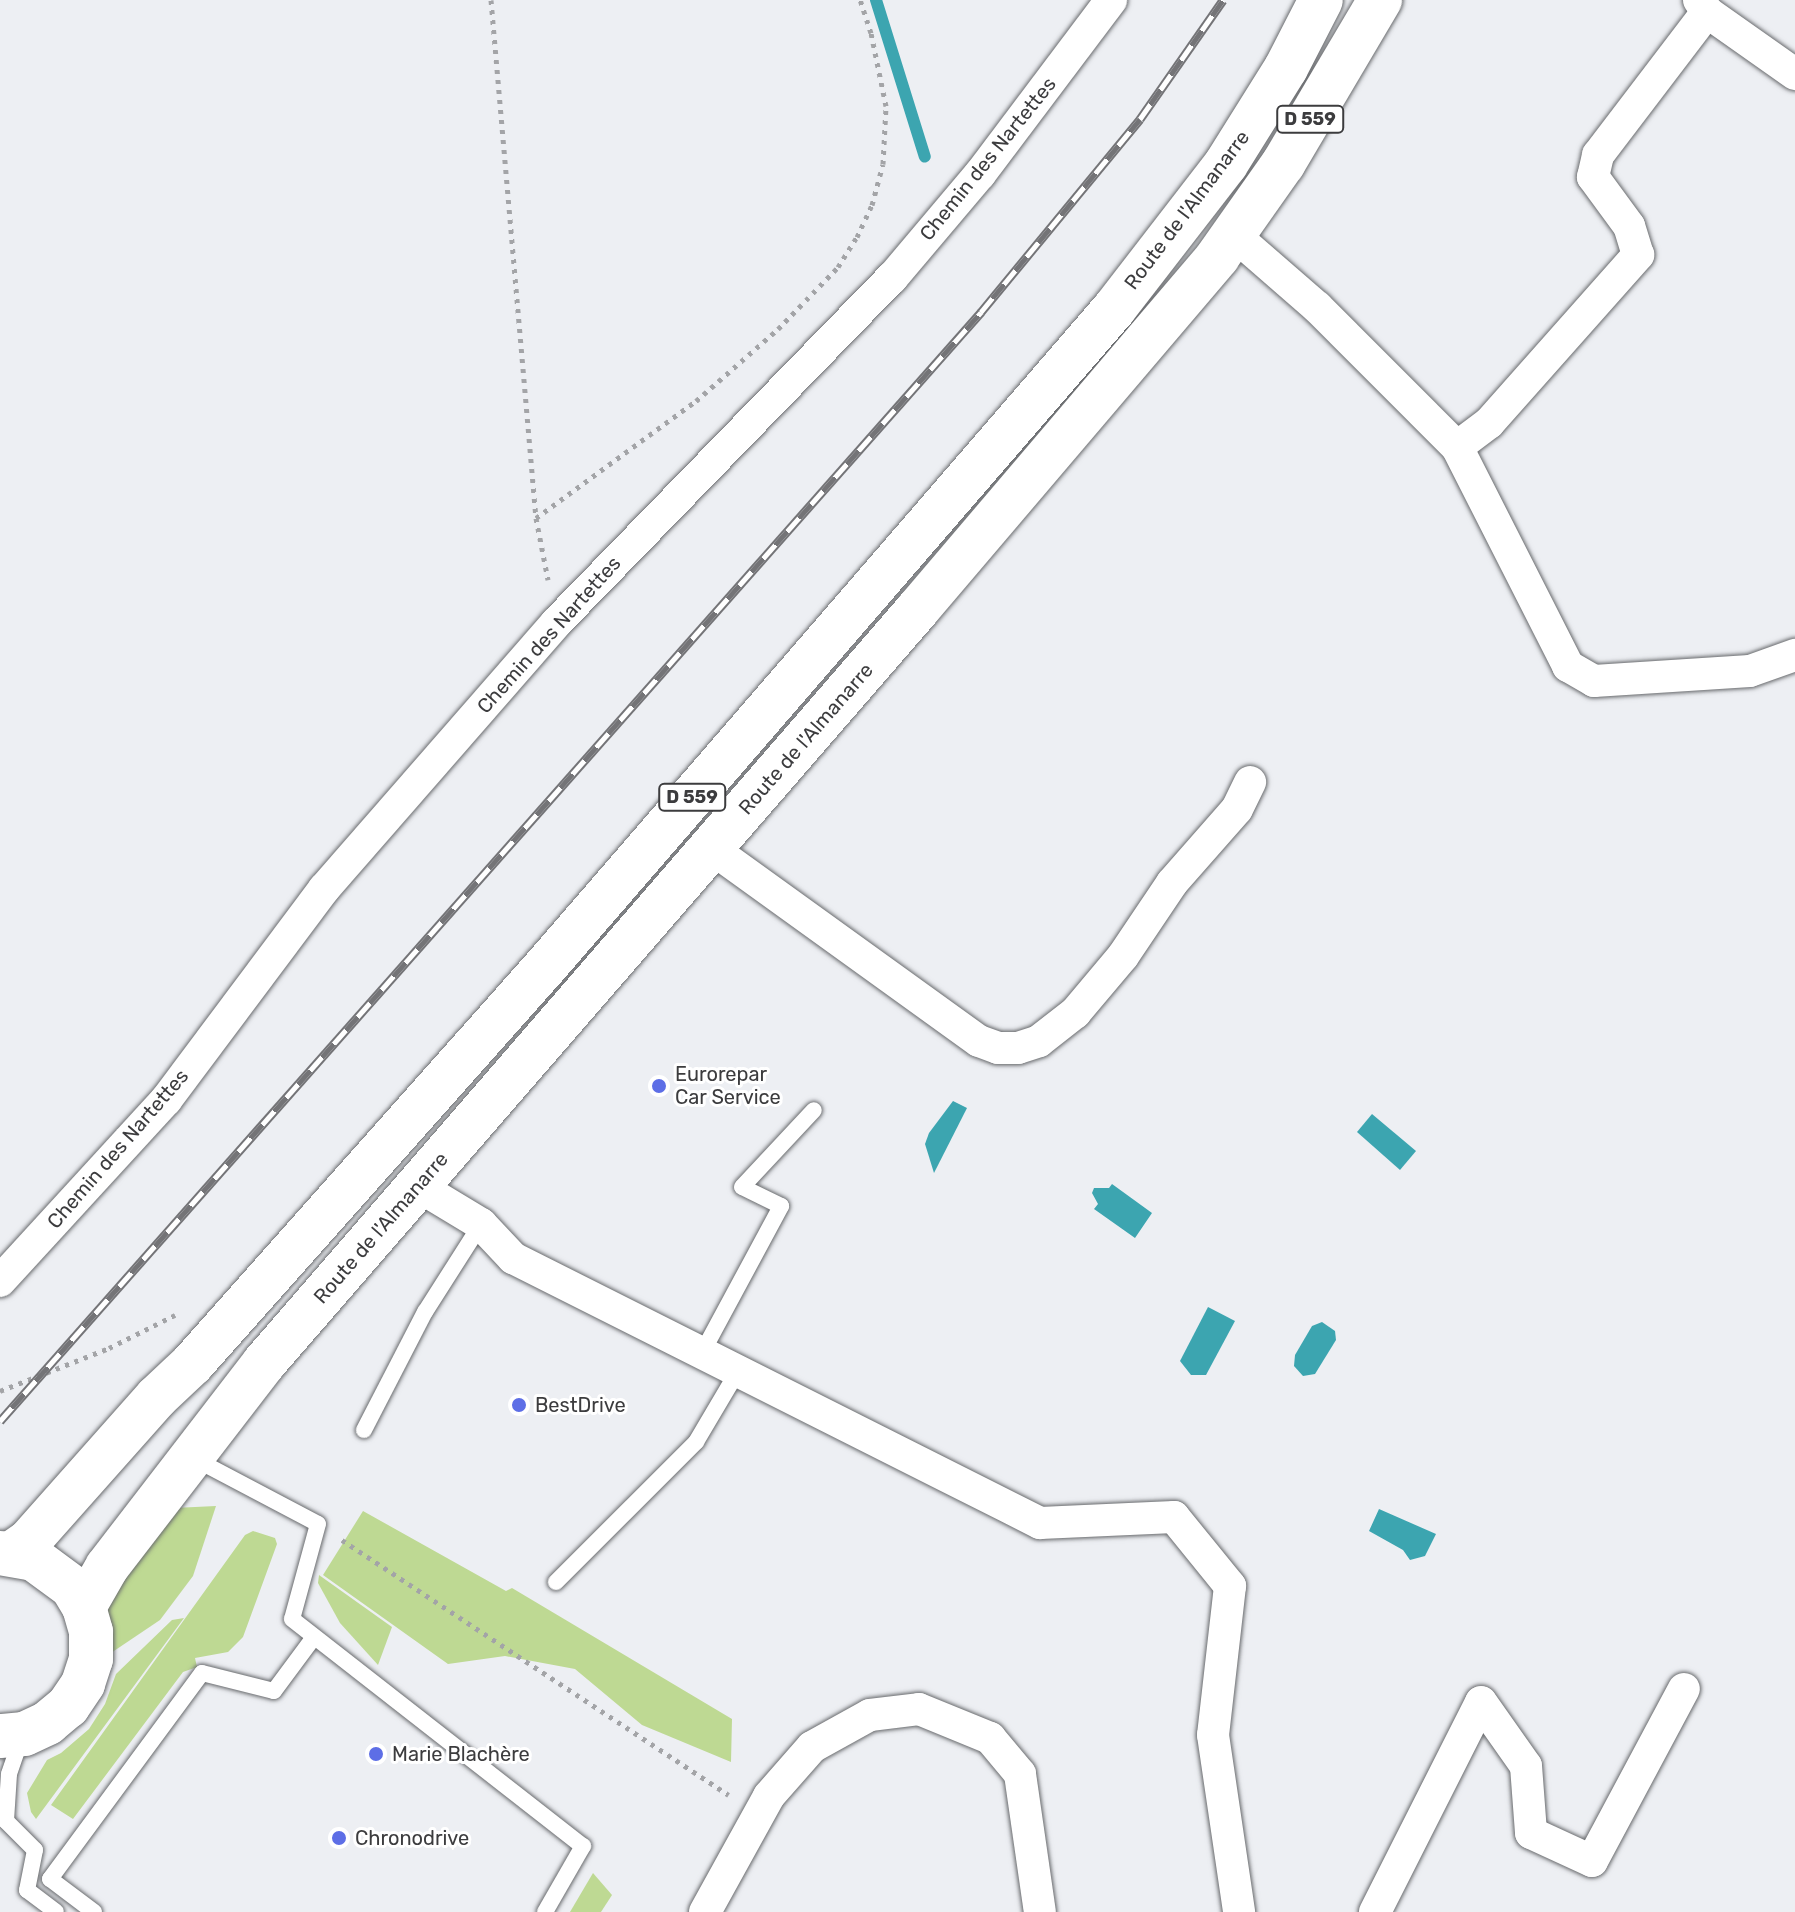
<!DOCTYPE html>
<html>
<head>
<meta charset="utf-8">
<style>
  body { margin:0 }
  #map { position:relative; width:1795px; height:1912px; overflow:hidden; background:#edeff3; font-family:Rubik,sans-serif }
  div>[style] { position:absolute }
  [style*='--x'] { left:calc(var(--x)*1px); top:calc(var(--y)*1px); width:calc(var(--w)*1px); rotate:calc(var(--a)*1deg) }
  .green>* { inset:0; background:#bed993 }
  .water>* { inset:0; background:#3ca5b0 }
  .stream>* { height:12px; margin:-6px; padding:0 6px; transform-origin:6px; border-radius:6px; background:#3ca5b0 }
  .path>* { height:5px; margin-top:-2.5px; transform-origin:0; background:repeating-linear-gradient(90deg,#a3a4a7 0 4px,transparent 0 10px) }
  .roads { filter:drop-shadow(0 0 2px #686a6d) drop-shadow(0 0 2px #686a6d) }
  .lane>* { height:16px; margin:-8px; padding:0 8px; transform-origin:8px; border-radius:8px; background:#fff }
  .street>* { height:32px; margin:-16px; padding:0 16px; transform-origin:16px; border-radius:16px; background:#fff }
  .primary>* { height:44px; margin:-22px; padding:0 22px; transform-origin:22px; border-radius:22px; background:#fff }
  .rail>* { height:9px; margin-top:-4.5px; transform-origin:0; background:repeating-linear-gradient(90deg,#fff 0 18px,#747477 0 36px); box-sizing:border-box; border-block:2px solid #747477 }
  .dots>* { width:22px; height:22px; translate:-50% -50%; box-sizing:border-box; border:4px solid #fff; border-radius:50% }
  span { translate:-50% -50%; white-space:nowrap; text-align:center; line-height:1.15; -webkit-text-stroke:6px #fff; paint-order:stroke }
  .shield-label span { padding:2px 6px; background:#fff; border:2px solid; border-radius:6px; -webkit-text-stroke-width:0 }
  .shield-label { font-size:18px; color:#3c3c3e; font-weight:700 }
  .street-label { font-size:20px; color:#3c3c3e }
  .poi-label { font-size:20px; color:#3c3c3e }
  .left { translate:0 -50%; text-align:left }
</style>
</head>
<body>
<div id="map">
  <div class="green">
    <div style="clip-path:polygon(216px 1506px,193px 1576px,160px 1620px,105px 1657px,105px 1606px,174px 1508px)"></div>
    <div style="clip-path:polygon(363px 1511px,506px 1591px,512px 1588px,732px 1719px,731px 1762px,642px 1725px,575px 1669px,505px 1656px,448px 1664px,323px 1575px)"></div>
    <div style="clip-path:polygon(253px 1531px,275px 1538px,277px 1544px,243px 1637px,228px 1652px,195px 1658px,197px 1667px,183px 1672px,73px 1819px,51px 1805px,245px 1535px)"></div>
    <div style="clip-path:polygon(319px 1575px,392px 1627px,378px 1665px,340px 1623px,318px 1583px)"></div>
    <div style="clip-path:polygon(184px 1618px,36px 1819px,31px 1812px,27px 1793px,47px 1760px,61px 1753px,89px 1729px,105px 1704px,116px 1674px,172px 1620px)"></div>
    <div style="clip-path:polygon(593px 1873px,612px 1895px,601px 1912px,570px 1912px)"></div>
  </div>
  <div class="water">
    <div style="clip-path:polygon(953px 1101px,967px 1108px,934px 1173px,925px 1144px,929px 1133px)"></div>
    <div style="clip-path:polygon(1372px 1114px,1416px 1151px,1400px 1170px,1357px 1132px)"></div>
    <div style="clip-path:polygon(1112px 1184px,1152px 1213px,1135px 1238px,1094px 1209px,1098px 1204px,1092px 1193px,1094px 1188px,1109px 1188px)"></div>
    <div style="clip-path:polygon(1208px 1307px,1235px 1321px,1206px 1375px,1191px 1375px,1180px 1361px)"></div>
    <div style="clip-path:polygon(1322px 1322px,1335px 1331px,1336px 1340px,1315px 1374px,1303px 1376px,1294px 1366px,1295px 1355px,1312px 1326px)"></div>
    <div style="clip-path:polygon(1379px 1509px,1436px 1534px,1425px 1556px,1410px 1560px,1403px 1550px,1369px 1531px)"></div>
  </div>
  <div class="stream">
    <div style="--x:876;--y:0;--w:164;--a:72.7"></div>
  </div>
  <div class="path">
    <div style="--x:491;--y:0;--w:520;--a:85.04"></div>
    <div style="--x:536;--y:518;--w:63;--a:79"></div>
    <div style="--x:536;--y:518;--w:198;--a:-36.2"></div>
    <div style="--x:696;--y:401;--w:109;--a:-41.3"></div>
    <div style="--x:778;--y:329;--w:86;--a:-45.9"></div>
    <div style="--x:838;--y:267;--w:36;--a:-58"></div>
    <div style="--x:857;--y:237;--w:35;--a:-65"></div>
    <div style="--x:872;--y:205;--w:42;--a:-75"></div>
    <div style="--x:883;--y:164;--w:58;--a:-87"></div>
    <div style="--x:886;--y:106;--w:75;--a:-101.6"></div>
    <div style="--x:871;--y:33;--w:35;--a:-108"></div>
    <div style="--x:0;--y:1391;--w:117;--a:-21.5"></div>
    <div style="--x:109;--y:1348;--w:74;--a:-26.6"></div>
    <div style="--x:342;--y:1540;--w:463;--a:33.4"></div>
  </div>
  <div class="roads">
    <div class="lane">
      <div style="--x:702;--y:1353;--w:167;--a:-61.7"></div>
      <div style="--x:781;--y:1206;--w:43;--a:-154"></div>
      <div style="--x:742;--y:1187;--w:105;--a:-46.9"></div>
      <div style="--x:364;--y:1430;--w:133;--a:-62.7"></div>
      <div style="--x:425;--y:1312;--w:104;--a:-57.5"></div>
      <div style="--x:193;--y:1458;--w:141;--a:27.8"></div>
      <div style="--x:318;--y:1524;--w:98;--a:105.3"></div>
      <div style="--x:292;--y:1619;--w:369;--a:38"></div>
      <div style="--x:583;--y:1846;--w:76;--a:119.9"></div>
      <div style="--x:556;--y:1582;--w:198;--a:-45"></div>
      <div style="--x:696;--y:1442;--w:82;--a:-59.4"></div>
      <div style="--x:21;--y:1739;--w:37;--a:109"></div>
      <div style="--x:9;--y:1774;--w:47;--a:93.7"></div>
      <div style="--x:6;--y:1821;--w:41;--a:45"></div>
      <div style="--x:35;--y:1850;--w:41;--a:101.3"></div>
      <div style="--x:27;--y:1890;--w:36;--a:37"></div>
      <div style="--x:94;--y:1912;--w:55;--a:-143.1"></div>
      <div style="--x:50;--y:1879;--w:256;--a:-53.6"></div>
      <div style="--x:202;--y:1673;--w:74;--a:14"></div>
      <div style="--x:274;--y:1691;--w:67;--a:-53.5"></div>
    </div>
    <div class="street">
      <div style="--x:1699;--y:0;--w:14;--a:56"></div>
      <div style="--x:1707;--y:12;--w:108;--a:35.2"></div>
      <div style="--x:1233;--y:234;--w:111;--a:41"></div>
      <div style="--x:1317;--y:307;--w:198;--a:45"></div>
      <div style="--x:1457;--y:447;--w:246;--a:63.1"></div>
      <div style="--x:1568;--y:666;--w:30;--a:30"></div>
      <div style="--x:1594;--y:681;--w:156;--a:-3.7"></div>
      <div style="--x:1750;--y:671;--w:48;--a:-19.6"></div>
      <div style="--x:1457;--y:447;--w:40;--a:-37"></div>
      <div style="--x:1489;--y:423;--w:225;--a:-48.4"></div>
      <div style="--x:1638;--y:255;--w:30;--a:-107"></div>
      <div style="--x:1629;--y:226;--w:61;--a:-126.3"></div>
      <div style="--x:1593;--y:177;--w:23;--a:-77"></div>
      <div style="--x:1598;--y:155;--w:180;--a:-52.7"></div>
      <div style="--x:711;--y:848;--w:330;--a:35.8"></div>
      <div style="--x:979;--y:1041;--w:20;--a:20"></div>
      <div style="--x:998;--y:1048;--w:20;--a:0"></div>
      <div style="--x:1018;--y:1048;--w:22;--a:-18"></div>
      <div style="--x:1039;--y:1041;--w:46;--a:-37.9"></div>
      <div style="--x:1075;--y:1013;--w:75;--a:-49.9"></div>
      <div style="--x:1123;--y:956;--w:88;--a:-56.1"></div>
      <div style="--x:1172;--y:883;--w:98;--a:-48.7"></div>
      <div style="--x:1237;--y:809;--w:30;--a:-64"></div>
      <div style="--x:418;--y:1186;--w:74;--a:31.1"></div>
      <div style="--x:481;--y:1224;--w:47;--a:46.7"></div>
      <div style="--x:513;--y:1258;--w:590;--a:26.7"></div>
      <div style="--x:1040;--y:1523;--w:134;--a:-2.6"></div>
      <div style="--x:1174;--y:1517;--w:89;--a:50.9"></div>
      <div style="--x:1230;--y:1586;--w:150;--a:96.5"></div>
      <div style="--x:1213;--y:1735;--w:179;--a:81.6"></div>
      <div style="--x:0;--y:1281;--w:246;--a:-47.5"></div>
      <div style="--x:166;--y:1100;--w:264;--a:-53.2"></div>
      <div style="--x:324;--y:889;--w:353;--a:-48.9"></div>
      <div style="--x:556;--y:623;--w:482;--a:-45.8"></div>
      <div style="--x:892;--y:278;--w:136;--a:-49.8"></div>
      <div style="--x:980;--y:174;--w:218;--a:-53"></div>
      <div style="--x:705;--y:1912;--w:132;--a:-61.1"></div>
      <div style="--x:769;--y:1796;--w:65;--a:-48.7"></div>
      <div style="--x:812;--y:1747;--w:66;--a:-28.9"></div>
      <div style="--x:870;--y:1715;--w:49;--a:-7"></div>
      <div style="--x:919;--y:1709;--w:77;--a:22.2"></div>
      <div style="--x:990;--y:1738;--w:47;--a:50.2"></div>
      <div style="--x:1020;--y:1774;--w:139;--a:81.8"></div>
      <div style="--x:1375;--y:1912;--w:235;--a:-63.2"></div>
      <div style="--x:1481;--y:1702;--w:78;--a:54.9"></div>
      <div style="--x:1526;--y:1766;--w:67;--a:85.7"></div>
      <div style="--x:1531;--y:1833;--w:67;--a:24.7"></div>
      <div style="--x:1592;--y:1861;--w:195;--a:-61.9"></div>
    </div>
    <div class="primary">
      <div style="--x:0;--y:1553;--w:35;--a:10"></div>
      <div style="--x:34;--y:1559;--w:47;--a:36.4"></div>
      <div style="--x:72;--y:1587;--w:23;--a:59"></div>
      <div style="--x:84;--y:1607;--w:26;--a:74"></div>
      <div style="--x:91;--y:1632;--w:27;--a:90"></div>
      <div style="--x:91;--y:1659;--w:26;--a:108"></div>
      <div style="--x:83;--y:1684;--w:27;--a:124"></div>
      <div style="--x:68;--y:1706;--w:26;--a:140"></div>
      <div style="--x:48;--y:1723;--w:26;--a:155"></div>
      <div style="--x:24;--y:1734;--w:24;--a:175"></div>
      <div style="--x:12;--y:1553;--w:21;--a:-35"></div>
      <div style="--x:29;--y:1541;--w:193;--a:-48.4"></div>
      <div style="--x:157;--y:1397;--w:48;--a:-43.3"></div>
      <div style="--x:192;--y:1364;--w:531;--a:-48.36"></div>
      <div style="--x:545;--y:967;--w:870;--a:-49.15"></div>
      <div style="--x:1114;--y:309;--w:183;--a:-52.3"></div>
      <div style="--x:1226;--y:164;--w:113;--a:-58"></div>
      <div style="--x:1286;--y:68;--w:76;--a:-62.8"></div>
      <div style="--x:84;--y:1607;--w:46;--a:-60.1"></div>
      <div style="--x:107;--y:1567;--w:257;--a:-52.4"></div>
      <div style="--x:264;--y:1363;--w:998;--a:-49.06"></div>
      <div style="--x:918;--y:609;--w:463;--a:-49.6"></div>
      <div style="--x:1218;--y:256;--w:113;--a:-54.8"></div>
      <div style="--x:1283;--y:164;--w:191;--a:-59.4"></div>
    </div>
  </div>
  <div class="rail">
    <div style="--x:0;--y:1421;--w:1481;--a:-48.5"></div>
    <div style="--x:981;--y:312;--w:250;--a:-50.5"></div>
    <div style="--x:1140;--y:119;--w:145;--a:-55.1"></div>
  </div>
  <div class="dots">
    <div style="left:659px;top:1086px;background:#5d6ee6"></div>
    <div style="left:519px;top:1405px;background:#5d6ee6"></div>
    <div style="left:376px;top:1754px;background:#5d6ee6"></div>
    <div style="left:339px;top:1838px;background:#5d6ee6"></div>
  </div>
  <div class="shield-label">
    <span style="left:1310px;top:119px">D 559</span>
    <span style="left:692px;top:797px">D 559</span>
  </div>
  <div class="street-label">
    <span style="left:988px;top:159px;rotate:-51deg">Chemin des Nartettes</span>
    <span style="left:1187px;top:210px;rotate:-53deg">Route de l'Almanarre</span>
    <span style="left:549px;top:635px;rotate:-48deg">Chemin des Nartettes</span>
    <span style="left:806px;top:739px;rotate:-49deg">Route de l'Almanarre</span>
    <span style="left:118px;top:1149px;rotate:-49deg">Chemin des Nartettes</span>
    <span style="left:381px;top:1228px;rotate:-49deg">Route de l'Almanarre</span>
  </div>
  <div class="poi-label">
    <span class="left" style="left:675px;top:1086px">Eurorepar<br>Car Service</span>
    <span class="left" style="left:535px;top:1405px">BestDrive</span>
    <span class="left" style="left:392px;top:1754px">Marie Blachère</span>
    <span class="left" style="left:355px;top:1838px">Chronodrive</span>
  </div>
</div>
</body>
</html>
